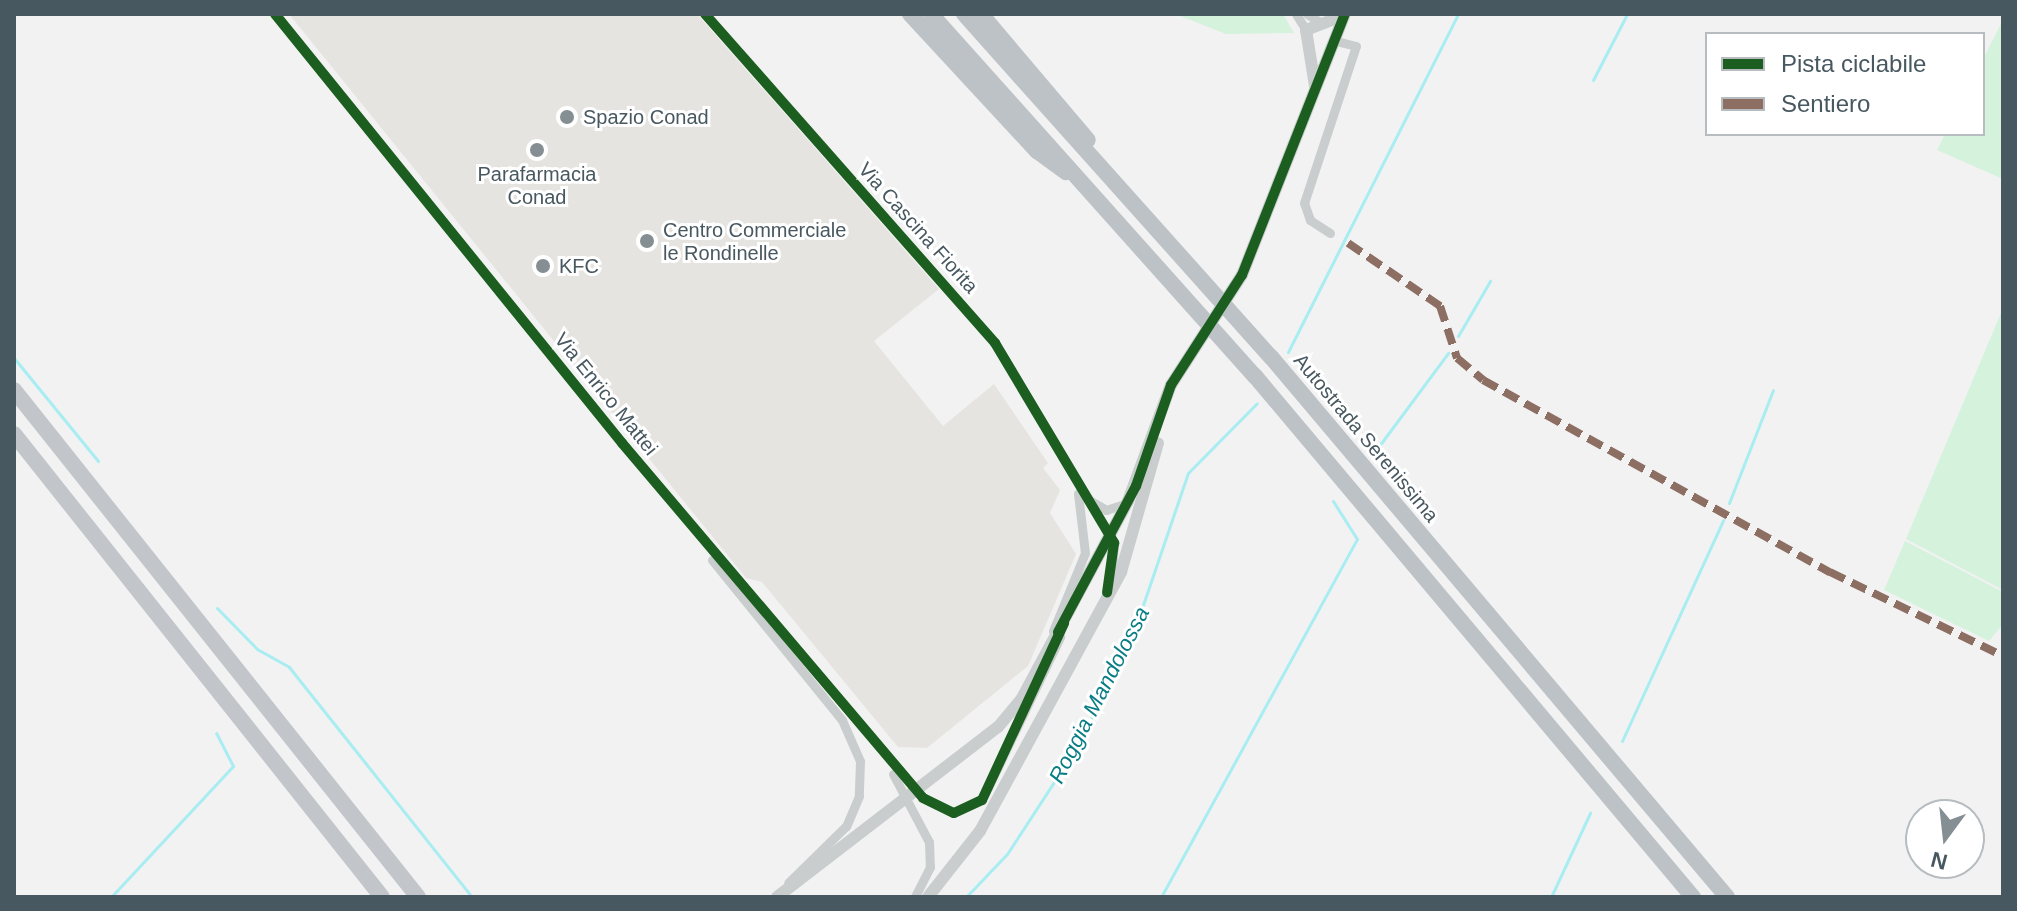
<!DOCTYPE html>
<html>
<head>
<meta charset="utf-8">
<style>
  body { margin:0 }
  #map { position:relative; width:2017px; height:911px; overflow:hidden; background:#f2f2f2; font-family:Arial,sans-serif }
  div>[style] { position:absolute }
  [style*='--x'] { left:calc(var(--x)*1px); top:calc(var(--y)*1px); width:calc(var(--w)*1px); rotate:calc(var(--a)*1deg) }
  .commercial>* { inset:0; background:#e6e4e0 }
  .green>* { inset:0; background:#d5f2dd }
  .stream>* { height:3px; margin:-1.5px; padding:0 1.5px; transform-origin:1.5px; border-radius:1.5px; background:#a8edf1 }
  .minor>* { height:9px; margin:-4.5px; padding:0 4.5px; transform-origin:4.5px; border-radius:4.5px; background:#c9cdce }
  .tertiary>* { height:12px; margin:-6px; padding:0 6px; transform-origin:6px; border-radius:6px; background:#c9cdce }
  .trunk>* { height:16px; margin:-8px; padding:0 8px; transform-origin:8px; border-radius:8px; background:#c2c6ca }
  .motorway>* { height:16px; margin:-8px; padding:0 8px; transform-origin:8px; border-radius:8px; background:#bcc2c6 }
  .quiet>* { height:8px; margin-top:-4px; transform-origin:0; background:repeating-linear-gradient(90deg,#8d6e63 0 16px,transparent 0 24px) }
  .cycleway>* { height:10px; margin:-5px; padding:0 5px; transform-origin:5px; border-radius:5px; background:#1b5e20 }
  .dots>* { width:22px; height:22px; translate:-50% -50%; box-sizing:border-box; border:4px solid #fff; border-radius:50% }
  span { translate:-50% -50%; white-space:nowrap; text-align:center; line-height:1.15; -webkit-text-stroke:6px #fff; paint-order:stroke }
  .poi-label { font-size:20px; color:#485860 }
  .left { translate:0 -50%; text-align:left }
  .street-label { font-size:20px; color:#485860 }
  .water-label { font-size:22px; color:#097d84; font-style:italic }
  .frame { position:absolute; inset:0; border:16px solid #485860; pointer-events:none }
  .legend { position:absolute; left:1705px; top:32px; width:280px; height:104px; box-sizing:border-box; background:#fff; border:2px solid #b6bcbf; margin:0; padding:10px 14px; list-style:none; font-size:24px; color:#485860 }
  .legend li { display:flex; align-items:center; gap:16px; height:40px }
  .legend b { width:40px; border:2px solid #b6bcbf }
  .north { position:absolute; left:1905px; top:799px; width:80px; height:80px; box-sizing:border-box; background:#fff; border:2px solid #b6bcbf; border-radius:50%; rotate:195deg; font-size:22px; font-weight:700; line-height:32px; text-align:center; color:#485860 }
  .north::after { content:''; display:block; margin:auto; width:28px; height:36px; background:#848e93; clip-path:polygon(50% 0,100% 100%,50% 72%,0 100%) }
</style>
</head>
<body>
<div id="map">
  <div class="commercial">
    <div style="clip-path:polygon(289px 14px,697px 14px,939px 289px,874px 341px,943px 426px,994px 384px,1048px 463px,1043px 468px,1060px 490px,1050px 513px,1076px 554px,1028px 666px,927px 748px,898px 747px,762px 582px,746px 578px)"></div>
  </div>
  <div class="green">
    <div style="clip-path:polygon(1175px 14px,1283px 14px,1294px 33px,1226px 34px)"></div>
    <div style="clip-path:polygon(2003px 20px,2003px 179px,1937px 150px,1945px 134px,1983px 134px,1983px 59px)"></div>
    <div style="clip-path:polygon(2003px 308px,2003px 590px,1906px 539px)"></div>
    <div style="clip-path:polygon(1905px 541px,2003px 592px,2003px 624px,1989px 641px,1884px 590px)"></div>
  </div>
  <div class="stream">
    <div style="--x:1593;--y:80;--w:74;--a:-62.7"></div>
    <div style="--x:1458;--y:336;--w:64;--a:-59.8"></div>
    <div style="--x:1288;--y:352;--w:378;--a:-63.3"></div>
    <div style="--x:14;--y:358;--w:133;--a:50.8"></div>
    <div style="--x:1379;--y:446;--w:116;--a:-53.4"></div>
    <div style="--x:1729;--y:503;--w:121;--a:-68.7"></div>
    <div style="--x:217;--y:608;--w:57;--a:45.7"></div>
    <div style="--x:257;--y:649;--w:37;--a:29"></div>
    <div style="--x:289;--y:667;--w:294;--a:51.5"></div>
    <div style="--x:1622;--y:741;--w:243;--a:-65.4"></div>
    <div style="--x:111;--y:897;--w:179;--a:-47"></div>
    <div style="--x:233;--y:766;--w:37;--a:-117"></div>
    <div style="--x:735;--y:897;--w:1;--a:-45"></div>
    <div style="--x:966;--y:897;--w:59;--a:-46.4"></div>
    <div style="--x:1007;--y:854;--w:117;--a:-56.9"></div>
    <div style="--x:1071;--y:756;--w:121;--a:-62"></div>
    <div style="--x:1128;--y:649;--w:186;--a:-71.2"></div>
    <div style="--x:1188;--y:473;--w:98;--a:-45.4"></div>
    <div style="--x:1161;--y:897;--w:408;--a:-61.3"></div>
    <div style="--x:1357;--y:539;--w:45;--a:-122.3"></div>
    <div style="--x:1551;--y:897;--w:93;--a:-65.1"></div>
  </div>
  <div class="minor">
    <div style="--x:275;--y:14;--w:552;--a:51.03"></div>
    <div style="--x:622;--y:443;--w:465;--a:49.7"></div>
    <div style="--x:923;--y:798;--w:34;--a:26"></div>
    <div style="--x:954;--y:813;--w:31;--a:-25"></div>
    <div style="--x:982;--y:800;--w:181;--a:-64.4"></div>
    <div style="--x:705;--y:14;--w:439;--a:48.6"></div>
    <div style="--x:995;--y:343;--w:233;--a:59.2"></div>
    <div style="--x:1114;--y:543;--w:39;--a:94"></div>
    <div style="--x:1296;--y:14;--w:19;--a:58"></div>
    <div style="--x:1307;--y:14;--w:13;--a:32"></div>
    <div style="--x:1330;--y:233;--w:24;--a:-147"></div>
    <div style="--x:1310;--y:220;--w:18;--a:-109"></div>
    <div style="--x:1304;--y:203;--w:165;--a:-71.7"></div>
    <div style="--x:1356;--y:46;--w:21;--a:-166"></div>
    <div style="--x:1089;--y:500;--w:20;--a:30"></div>
    <div style="--x:1106;--y:510;--w:20;--a:-18"></div>
    <div style="--x:712;--y:560;--w:206;--a:50.9"></div>
    <div style="--x:842;--y:720;--w:45;--a:66.3"></div>
    <div style="--x:860;--y:761;--w:35;--a:92"></div>
    <div style="--x:859;--y:796;--w:33;--a:113"></div>
    <div style="--x:846;--y:826;--w:81;--a:135.5"></div>
    <div style="--x:1053;--y:631;--w:84;--a:-67.7"></div>
    <div style="--x:1085;--y:553;--w:60;--a:-96.7"></div>
    <div style="--x:893;--y:774;--w:77;--a:62.1"></div>
    <div style="--x:929;--y:842;--w:25;--a:88"></div>
    <div style="--x:930;--y:867;--w:34;--a:117"></div>
  </div>
  <div class="tertiary">
    <div style="--x:1315;--y:86;--w:57;--a:-99.1"></div>
    <div style="--x:1306;--y:30;--w:40;--a:-21"></div>
    <div style="--x:777;--y:897;--w:279;--a:-37.6"></div>
    <div style="--x:998;--y:727;--w:38;--a:-50"></div>
    <div style="--x:1022;--y:698;--w:224;--a:-61.7"></div>
    <div style="--x:1128;--y:501;--w:124;--a:-69.7"></div>
    <div style="--x:1171;--y:385;--w:131;--a:-57.2"></div>
    <div style="--x:1242;--y:275;--w:281;--a:-68.5"></div>
    <div style="--x:928;--y:897;--w:84;--a:-51.8"></div>
    <div style="--x:980;--y:831;--w:295;--a:-61.4"></div>
    <div style="--x:1121;--y:572;--w:134;--a:-74"></div>
  </div>
  <div class="trunk">
    <div style="--x:14;--y:390;--w:648;--a:51.45"></div>
    <div style="--x:14;--y:434;--w:591;--a:51.52"></div>
  </div>
  <div class="motorway">
    <div style="--x:910;--y:14;--w:187;--a:47.2"></div>
    <div style="--x:1037;--y:151;--w:36;--a:36"></div>
    <div style="--x:931;--y:14;--w:486;--a:48.2"></div>
    <div style="--x:1255;--y:376;--w:681;--a:49.95"></div>
    <div style="--x:964;--y:14;--w:460;--a:48.2"></div>
    <div style="--x:1271;--y:357;--w:707;--a:49.82"></div>
    <div style="--x:981;--y:14;--w:165;--a:49.7"></div>
  </div>
  <div class="quiet">
    <div style="--x:1348;--y:243;--w:112;--a:34.4"></div>
    <div style="--x:1440;--y:306;--w:55;--a:71.9"></div>
    <div style="--x:1457;--y:358;--w:34;--a:40"></div>
    <div style="--x:1483;--y:380;--w:397;--a:29"></div>
    <div style="--x:1830;--y:572;--w:192;--a:25.9"></div>
  </div>
  <div class="cycleway">
    <div style="--x:275;--y:14;--w:552;--a:51.03"></div>
    <div style="--x:622;--y:443;--w:465;--a:49.7"></div>
    <div style="--x:923;--y:798;--w:34;--a:26"></div>
    <div style="--x:954;--y:813;--w:31;--a:-25"></div>
    <div style="--x:982;--y:800;--w:195;--a:-65.1"></div>
    <div style="--x:705;--y:14;--w:439;--a:48.6"></div>
    <div style="--x:995;--y:343;--w:233;--a:59.2"></div>
    <div style="--x:1114;--y:543;--w:50;--a:98"></div>
    <div style="--x:1058;--y:632;--w:166;--a:-61.9"></div>
    <div style="--x:1136;--y:486;--w:107;--a:-70.9"></div>
    <div style="--x:1171;--y:385;--w:131;--a:-57.2"></div>
    <div style="--x:1242;--y:275;--w:281;--a:-68.5"></div>
  </div>
  <div class="dots">
    <div style="left:567px;top:117px;background:#848e93"></div>
    <div style="left:537px;top:150px;background:#848e93"></div>
    <div style="left:647px;top:241px;background:#848e93"></div>
    <div style="left:543px;top:266px;background:#848e93"></div>
  </div>
  <div class="poi-label">
    <span class="left" style="left:583px;top:117px">Spazio Conad</span>
    <span style="left:537px;top:186px">Parafarmacia<br>Conad</span>
    <span class="left" style="left:663px;top:242px">Centro Commerciale<br>le Rondinelle</span>
    <span class="left" style="left:559px;top:266px">KFC</span>
  </div>
  <div class="street-label">
    <span style="left:918px;top:228px;rotate:48deg">Via Cascina Fiorita</span>
    <span style="left:606px;top:394px;rotate:51deg">Via Enrico Mattei</span>
    <span style="left:1366px;top:438px;rotate:50deg">Autostrada Serenissima</span>
  </div>
  <div class="water-label">
    <span style="left:1099px;top:695px;rotate:-63deg">Roggia Mandolossa</span>
  </div>
  <div class="frame"></div>
  <ul class="legend">
  <li><b style="height:10px;background:#1b5e20"></b>Pista ciclabile</li>
  <li><b style="height:10px;background:#8d6e63"></b>Sentiero</li>
  </ul>
  <div class="north">N</div>
</div>
</body>
</html>
